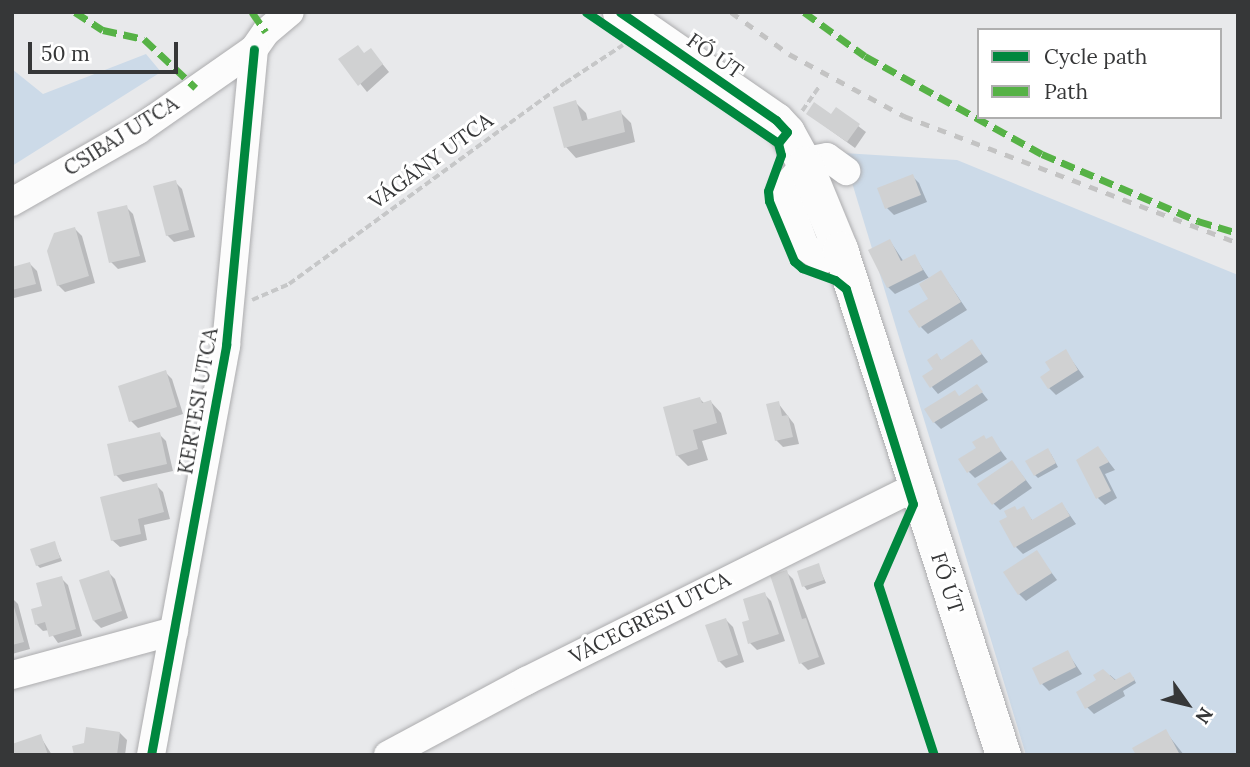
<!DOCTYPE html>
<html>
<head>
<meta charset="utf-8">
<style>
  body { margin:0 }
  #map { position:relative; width:1250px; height:767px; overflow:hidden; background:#e8e9eb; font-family:Lora,serif }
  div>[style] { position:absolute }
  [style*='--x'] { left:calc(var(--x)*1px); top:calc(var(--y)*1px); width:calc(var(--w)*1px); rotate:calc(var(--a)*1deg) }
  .green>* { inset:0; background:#ccdae8 }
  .shadow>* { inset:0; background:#0003 }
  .building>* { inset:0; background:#d0d1d2 }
  .path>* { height:3.5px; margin-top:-1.75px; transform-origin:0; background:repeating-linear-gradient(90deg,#c6c7c8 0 7px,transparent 0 10.5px) }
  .roads { filter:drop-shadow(0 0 2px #acacae) drop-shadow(0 0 2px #acacae) }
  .minor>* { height:28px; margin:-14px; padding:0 14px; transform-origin:14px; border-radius:14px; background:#fcfcfc }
  .major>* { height:35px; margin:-17.5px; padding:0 17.5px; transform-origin:17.5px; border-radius:17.5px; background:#fcfcfc }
  .rail>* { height:5px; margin-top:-2.5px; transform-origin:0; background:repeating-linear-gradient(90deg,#c3c3c3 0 9px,transparent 0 18px) }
  .quiet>* { height:7px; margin-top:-3.5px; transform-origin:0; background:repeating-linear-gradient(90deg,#56b246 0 14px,transparent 0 21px) }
  .cycleway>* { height:9px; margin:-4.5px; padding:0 4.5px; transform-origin:4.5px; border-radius:4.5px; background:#00873e }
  span { translate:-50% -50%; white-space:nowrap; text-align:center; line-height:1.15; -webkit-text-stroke:6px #fff; paint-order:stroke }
  .street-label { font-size:21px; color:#363738 }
  .frame { position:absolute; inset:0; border:14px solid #363738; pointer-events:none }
  .legend { position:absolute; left:977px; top:28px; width:245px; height:91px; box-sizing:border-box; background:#fff; border:2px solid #afafaf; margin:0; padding:9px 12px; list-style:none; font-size:21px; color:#363738 }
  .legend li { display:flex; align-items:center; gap:14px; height:35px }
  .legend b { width:35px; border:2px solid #afafaf }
  .north { position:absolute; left:1152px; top:669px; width:70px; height:70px; -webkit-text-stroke:5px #fff; paint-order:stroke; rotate:124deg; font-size:19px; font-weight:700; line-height:28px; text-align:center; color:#363738 }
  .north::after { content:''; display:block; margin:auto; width:24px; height:32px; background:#363738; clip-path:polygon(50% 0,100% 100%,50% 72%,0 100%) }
  .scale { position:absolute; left:28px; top:42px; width:150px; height:32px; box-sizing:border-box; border:4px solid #363738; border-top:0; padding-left:9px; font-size:21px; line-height:24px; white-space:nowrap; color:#363738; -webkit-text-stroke:5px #fff; paint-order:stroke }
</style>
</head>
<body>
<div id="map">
  <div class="green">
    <div style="clip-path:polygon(146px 54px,161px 72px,12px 166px,12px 69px,43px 94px)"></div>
    <div style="clip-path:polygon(843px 153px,957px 160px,1238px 275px,1238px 755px,1026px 755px)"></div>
  </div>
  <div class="shadow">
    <div style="clip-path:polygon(371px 50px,389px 72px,367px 92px,341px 60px,365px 54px)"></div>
    <div style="clip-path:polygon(575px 102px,586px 113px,588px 121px,620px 112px,631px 123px,635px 142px,576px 158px,566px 147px)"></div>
    <div style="clip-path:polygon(837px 110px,866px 132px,855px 148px,808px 114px,832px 117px)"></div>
    <div style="clip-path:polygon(912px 176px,919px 183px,927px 202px,894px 215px,887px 208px)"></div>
    <div style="clip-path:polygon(175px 182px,182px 189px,195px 237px,174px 242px,167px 235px)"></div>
    <div style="clip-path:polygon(126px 207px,133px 214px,146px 262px,118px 269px,111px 262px)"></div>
    <div style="clip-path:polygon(75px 229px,82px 236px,95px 283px,65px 292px,58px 285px)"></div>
    <div style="clip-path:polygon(890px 241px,904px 262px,915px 257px,930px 280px,941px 272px,967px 310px,928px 334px,921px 327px,930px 300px,929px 280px,928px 278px,895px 294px,888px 287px)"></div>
    <div style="clip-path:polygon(30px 264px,37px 271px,42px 291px,14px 298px,12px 269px)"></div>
    <div style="clip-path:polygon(972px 341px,988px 362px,938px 394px,932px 387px,937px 356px,942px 361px)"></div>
    <div style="clip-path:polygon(1065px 351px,1084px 377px,1056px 395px,1049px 388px,1052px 371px)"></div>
    <div style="clip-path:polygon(165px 372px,172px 379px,183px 414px,138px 428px,131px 421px)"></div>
    <div style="clip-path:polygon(977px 386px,988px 400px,941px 429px,934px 422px,960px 397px)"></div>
    <div style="clip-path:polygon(700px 399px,705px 404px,711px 402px,721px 413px,727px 434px,702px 441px,708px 460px,688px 466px,677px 455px)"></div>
    <div style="clip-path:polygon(778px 403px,794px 424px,799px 444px,783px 447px,776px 440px)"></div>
    <div style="clip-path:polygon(159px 434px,166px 441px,173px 471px,123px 482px,116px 475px)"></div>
    <div style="clip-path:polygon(991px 438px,1007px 459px,975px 478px,968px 471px)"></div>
    <div style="clip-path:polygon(1098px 448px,1115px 470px,1105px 474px,1117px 498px,1105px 505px,1098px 498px)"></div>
    <div style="clip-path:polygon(1051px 454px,1058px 467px,1038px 478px,1035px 475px)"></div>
    <div style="clip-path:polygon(1012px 462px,1032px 488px,1000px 510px,993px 503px)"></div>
    <div style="clip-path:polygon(156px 485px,163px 492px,170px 519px,144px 525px,147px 540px,120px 547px,112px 540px)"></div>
    <div style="clip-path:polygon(1062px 504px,1076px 524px,1023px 554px,1016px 547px,1018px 512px,1023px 509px,1033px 521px)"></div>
    <div style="clip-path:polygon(54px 543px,62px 561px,40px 568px,37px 565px)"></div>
    <div style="clip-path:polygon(1036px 552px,1057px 580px,1026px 601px,1019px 594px)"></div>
    <div style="clip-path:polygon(818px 565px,826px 583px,807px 590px,804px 586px)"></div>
    <div style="clip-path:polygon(108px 572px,115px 579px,128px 618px,101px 628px,94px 621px)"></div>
    <div style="clip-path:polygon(786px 572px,793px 579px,825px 664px,808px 670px,801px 663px)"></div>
    <div style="clip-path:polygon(61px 578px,68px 585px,82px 636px,58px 643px,49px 630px,43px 631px,36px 624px)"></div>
    <div style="clip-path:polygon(764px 594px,771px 601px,785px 641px,757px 650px,750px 643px,752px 621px)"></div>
    <div style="clip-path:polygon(12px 598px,18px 604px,30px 649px,12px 654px)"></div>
    <div style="clip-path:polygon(726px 620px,733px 627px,744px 662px,726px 668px,719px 661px)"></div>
    <div style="clip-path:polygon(1067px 652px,1082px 674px,1049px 691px,1042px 684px)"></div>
    <div style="clip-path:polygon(1110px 675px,1117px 681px,1133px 677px,1136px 683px,1123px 691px,1125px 696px,1094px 714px,1087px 707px)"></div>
    <div style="clip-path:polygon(1165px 731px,1184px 755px,1138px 755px)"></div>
    <div style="clip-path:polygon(120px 733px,127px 740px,125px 755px,76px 755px)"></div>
    <div style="clip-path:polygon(40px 736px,52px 755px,13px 755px)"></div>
  </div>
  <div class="building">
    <div style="clip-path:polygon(358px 45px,364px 53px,371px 48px,383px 64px,358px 86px,338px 59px)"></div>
    <div style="clip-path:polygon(576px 100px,582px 121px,621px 110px,625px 132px,564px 148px,553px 107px)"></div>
    <div style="clip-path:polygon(814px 102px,831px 114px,836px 107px,860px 124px,847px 142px,806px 114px)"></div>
    <div style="clip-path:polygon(913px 174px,921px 195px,885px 209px,877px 188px)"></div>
    <div style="clip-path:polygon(176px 180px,189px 230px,166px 236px,153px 186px)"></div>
    <div style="clip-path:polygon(127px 205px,140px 256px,109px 263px,97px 212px)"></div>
    <div style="clip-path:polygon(75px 227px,89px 276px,57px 286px,47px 251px,54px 233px)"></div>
    <div style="clip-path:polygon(890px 239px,901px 261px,915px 254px,923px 270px,887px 288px,868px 250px)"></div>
    <div style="clip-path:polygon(30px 262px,36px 284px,12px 290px,12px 267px)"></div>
    <div style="clip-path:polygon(941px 270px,961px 302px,919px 328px,908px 311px,928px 299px,919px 284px)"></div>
    <div style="clip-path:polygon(972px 339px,982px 354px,930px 388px,922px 376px,933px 369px,927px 360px,937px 353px,941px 360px)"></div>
    <div style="clip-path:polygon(1066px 349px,1078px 370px,1048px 389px,1040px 377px,1050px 370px,1045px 362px)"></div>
    <div style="clip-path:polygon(166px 370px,177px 407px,129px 422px,118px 386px)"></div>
    <div style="clip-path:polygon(977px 384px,983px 392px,933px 423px,924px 409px,955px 390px,959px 396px)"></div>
    <div style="clip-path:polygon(700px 397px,702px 403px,711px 400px,717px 423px,693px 430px,698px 449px,676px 456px,663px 407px)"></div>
    <div style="clip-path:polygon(779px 401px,782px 416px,788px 415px,793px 437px,775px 441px,766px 404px)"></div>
    <div style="clip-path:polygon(160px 432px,167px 464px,114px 476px,107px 444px)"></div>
    <div style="clip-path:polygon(984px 435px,986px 439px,992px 436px,1001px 451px,967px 473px,958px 459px,976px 448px,972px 442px)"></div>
    <div style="clip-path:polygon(1098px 446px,1109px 462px,1099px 467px,1111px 491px,1096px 499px,1076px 460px)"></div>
    <div style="clip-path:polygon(1048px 448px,1056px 463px,1034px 476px,1025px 461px)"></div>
    <div style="clip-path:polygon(1012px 460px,1026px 480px,992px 505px,977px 484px)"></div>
    <div style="clip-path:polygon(157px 483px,164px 512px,138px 519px,141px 534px,111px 541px,100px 497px)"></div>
    <div style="clip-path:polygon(1062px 502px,1070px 516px,1014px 548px,999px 521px,1007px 517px,1004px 511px,1015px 506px,1017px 510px,1024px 506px,1032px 520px)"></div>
    <div style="clip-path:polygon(55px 541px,60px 558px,36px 566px,30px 549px)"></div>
    <div style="clip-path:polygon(1037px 550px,1052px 573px,1018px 595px,1003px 572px)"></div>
    <div style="clip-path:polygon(819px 563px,824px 580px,802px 587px,797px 571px)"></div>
    <div style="clip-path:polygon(109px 570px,122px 611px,93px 621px,79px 580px)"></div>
    <div style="clip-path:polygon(787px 570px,802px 619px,806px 618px,819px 657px,799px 664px,770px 575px)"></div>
    <div style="clip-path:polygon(62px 576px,76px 629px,49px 637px,45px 622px,35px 625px,31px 609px,42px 606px,36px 583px)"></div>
    <div style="clip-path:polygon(765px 592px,779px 634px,748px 644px,742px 622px,749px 620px,743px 599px)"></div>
    <div style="clip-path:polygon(12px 600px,24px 642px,12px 645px)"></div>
    <div style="clip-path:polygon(726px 618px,738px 655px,718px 662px,705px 625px)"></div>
    <div style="clip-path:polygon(1068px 650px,1076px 667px,1040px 685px,1032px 668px)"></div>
    <div style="clip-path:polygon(1103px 669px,1115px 680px,1130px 672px,1135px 680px,1085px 709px,1076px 692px,1096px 680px,1093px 675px)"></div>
    <div style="clip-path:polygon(86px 727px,120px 732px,117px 755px,74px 755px,72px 746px,84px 743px)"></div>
    <div style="clip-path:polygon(1166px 729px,1180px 755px,1136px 755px,1132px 748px)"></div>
    <div style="clip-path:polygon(41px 734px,48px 755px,12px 755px,12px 744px)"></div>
  </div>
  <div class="path">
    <div style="--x:802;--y:111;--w:29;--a:-55"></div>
    <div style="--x:252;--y:300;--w:40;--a:-23.4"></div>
    <div style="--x:289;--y:284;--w:341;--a:-36.1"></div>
    <div style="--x:565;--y:83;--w:69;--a:-33.2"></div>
  </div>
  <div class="roads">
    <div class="minor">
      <div style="--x:12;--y:202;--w:145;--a:-29.7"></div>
      <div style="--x:138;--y:130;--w:141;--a:-34.9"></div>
      <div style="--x:254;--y:49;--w:21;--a:-55"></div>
      <div style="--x:266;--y:32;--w:31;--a:-40"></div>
      <div style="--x:840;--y:249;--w:19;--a:148"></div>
      <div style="--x:824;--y:259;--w:22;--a:-148"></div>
      <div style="--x:805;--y:247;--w:62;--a:-109.9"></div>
      <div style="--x:784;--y:189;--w:33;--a:-50"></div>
      <div style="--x:805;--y:164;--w:12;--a:-24"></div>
      <div style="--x:816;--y:159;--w:11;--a:-10"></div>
      <div style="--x:827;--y:157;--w:24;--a:36"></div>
      <div style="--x:12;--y:675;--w:168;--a:-15.2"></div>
      <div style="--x:151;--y:755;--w:417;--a:-79.6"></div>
      <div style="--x:226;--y:345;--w:297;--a:-84.6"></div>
      <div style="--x:388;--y:755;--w:157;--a:-28.2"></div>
      <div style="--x:526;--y:681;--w:435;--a:-26.5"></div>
    </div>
    <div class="major">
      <div style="--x:620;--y:12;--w:190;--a:34.7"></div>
      <div style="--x:776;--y:120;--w:16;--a:47"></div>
      <div style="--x:787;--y:132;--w:37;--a:61"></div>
      <div style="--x:805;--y:164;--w:92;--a:67.6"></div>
      <div style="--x:840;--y:249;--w:532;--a:72.14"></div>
    </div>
  </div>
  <div class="rail">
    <div style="--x:731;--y:12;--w:72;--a:35.9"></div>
    <div style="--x:789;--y:54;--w:131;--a:28.3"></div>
    <div style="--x:904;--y:116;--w:357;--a:20.8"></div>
  </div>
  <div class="quiet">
    <div style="--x:75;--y:12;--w:33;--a:33"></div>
    <div style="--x:103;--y:30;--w:42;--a:12.4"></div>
    <div style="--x:144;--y:39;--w:71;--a:43.3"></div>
    <div style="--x:252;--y:12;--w:24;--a:55"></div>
    <div style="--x:804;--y:12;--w:75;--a:35.8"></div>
    <div style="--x:865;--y:56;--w:202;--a:29"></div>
    <div style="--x:1042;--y:154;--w:170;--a:23.2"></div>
    <div style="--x:1198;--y:221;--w:42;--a:16.7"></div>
  </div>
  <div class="cycleway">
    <div style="--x:586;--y:12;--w:232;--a:34.3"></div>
    <div style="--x:778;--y:143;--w:12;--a:76"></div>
    <div style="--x:781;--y:155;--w:38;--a:110"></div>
    <div style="--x:768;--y:191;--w:10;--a:84"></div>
    <div style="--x:769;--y:201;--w:65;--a:67.4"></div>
    <div style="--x:794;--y:261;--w:11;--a:41"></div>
    <div style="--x:802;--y:268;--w:35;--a:20"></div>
    <div style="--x:835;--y:280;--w:14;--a:39"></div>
    <div style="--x:846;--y:289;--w:225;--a:72.7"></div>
    <div style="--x:913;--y:504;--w:87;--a:113.6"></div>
    <div style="--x:878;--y:584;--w:180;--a:71.9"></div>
    <div style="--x:620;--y:12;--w:190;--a:34.7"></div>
    <div style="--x:776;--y:120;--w:16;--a:47"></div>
    <div style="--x:787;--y:132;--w:14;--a:129"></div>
    <div style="--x:151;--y:755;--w:417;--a:-79.6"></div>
    <div style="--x:226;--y:345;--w:297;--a:-84.6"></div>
  </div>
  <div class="street-label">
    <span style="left:715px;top:56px;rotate:35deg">FŐ ÚT</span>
    <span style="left:121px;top:136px;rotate:-32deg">CSIBAJ UTCA</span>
    <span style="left:431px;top:161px;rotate:-36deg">VÁGÁNY UTCA</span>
    <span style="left:198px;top:401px;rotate:-80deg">KERTESI UTCA</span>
    <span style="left:947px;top:583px;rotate:72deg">FŐ ÚT</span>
    <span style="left:650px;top:618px;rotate:-27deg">VÁCEGRESI UTCA</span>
  </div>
  <div class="frame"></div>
  <ul class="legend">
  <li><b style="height:9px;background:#00873e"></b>Cycle path</li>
  <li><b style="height:9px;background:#56b246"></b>Path</li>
  </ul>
  <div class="north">N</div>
  <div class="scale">50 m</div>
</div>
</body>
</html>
